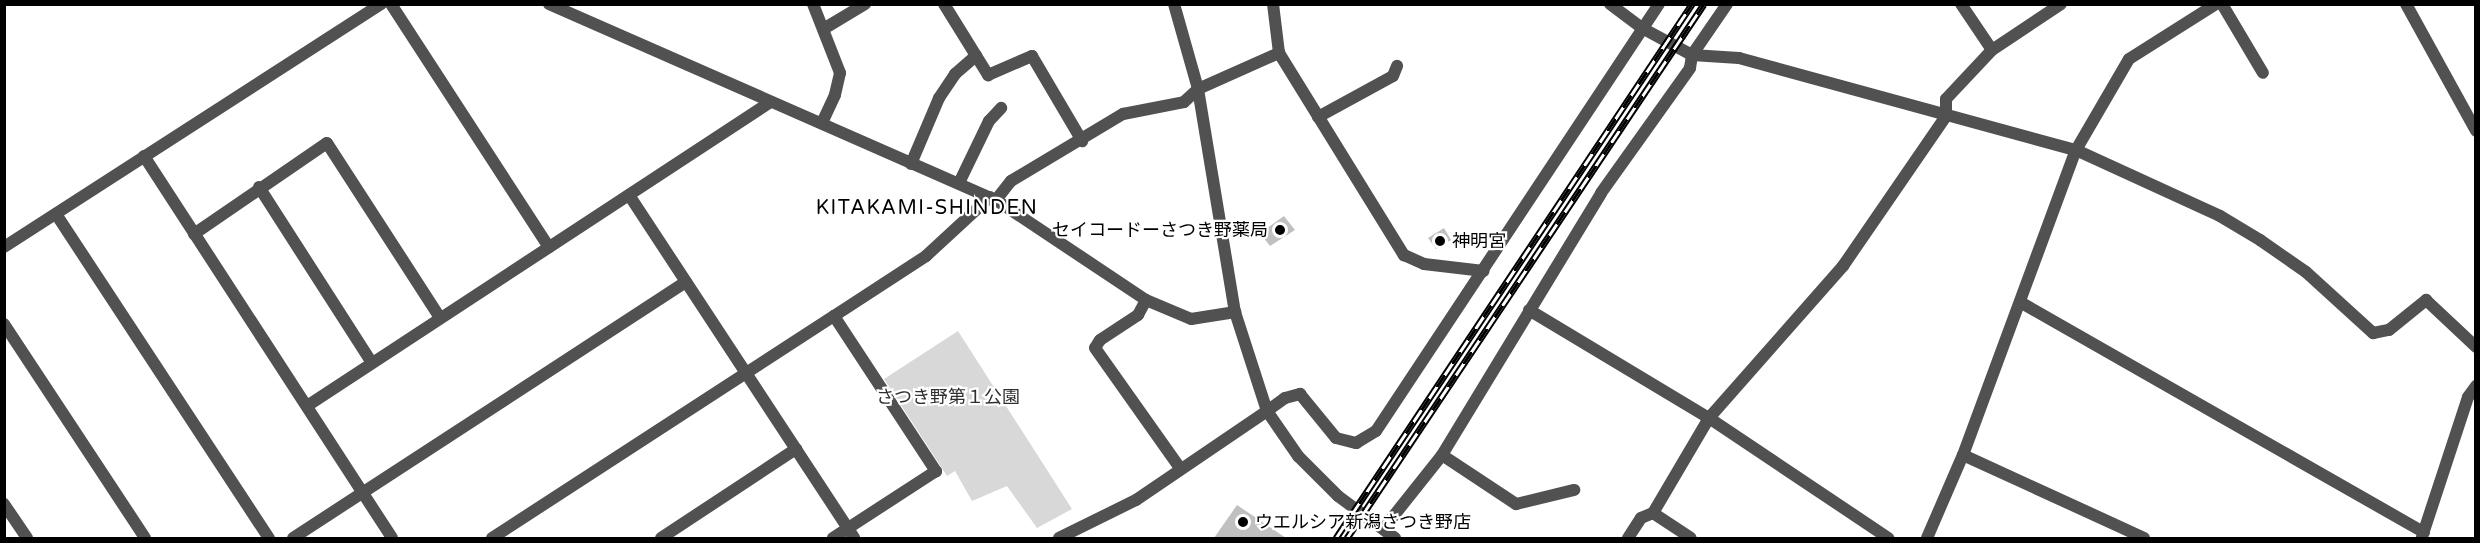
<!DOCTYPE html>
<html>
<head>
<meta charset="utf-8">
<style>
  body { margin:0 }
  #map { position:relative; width:2480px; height:543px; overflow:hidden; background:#fff; font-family:"Varela Round","Noto Sans JP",sans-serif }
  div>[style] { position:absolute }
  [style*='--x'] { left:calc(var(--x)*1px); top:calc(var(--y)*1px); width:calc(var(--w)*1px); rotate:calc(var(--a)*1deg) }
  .green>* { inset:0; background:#d8d8d8 }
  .building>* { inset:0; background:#c0c0c0 }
  .minor>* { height:12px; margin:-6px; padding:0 6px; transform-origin:6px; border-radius:6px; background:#515151 }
  .tertiary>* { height:12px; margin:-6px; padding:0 6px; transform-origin:6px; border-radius:6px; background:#515151 }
  .rail>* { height:7px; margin-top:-3.5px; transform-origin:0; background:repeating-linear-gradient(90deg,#fff 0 14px,#000 0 28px); box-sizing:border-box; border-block:2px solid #000 }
  .dots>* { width:16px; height:16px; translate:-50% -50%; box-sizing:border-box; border:3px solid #fff; border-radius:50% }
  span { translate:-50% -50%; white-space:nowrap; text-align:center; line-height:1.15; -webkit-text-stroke:4.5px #fff; paint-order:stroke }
  .poi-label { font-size:18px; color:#000 }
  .right { translate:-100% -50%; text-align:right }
  .left { translate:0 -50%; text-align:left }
  .park-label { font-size:18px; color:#2f2f2f }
  .neighbourhood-label { font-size:20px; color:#000; letter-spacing:1.5px }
  .frame { position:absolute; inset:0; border:6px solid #000; pointer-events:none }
</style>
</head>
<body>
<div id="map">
  <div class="green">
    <div style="clip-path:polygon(958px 331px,1072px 509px,1037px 528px,1007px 486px,972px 501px,955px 471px,947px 476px,884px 379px)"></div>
  </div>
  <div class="building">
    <div style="clip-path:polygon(1284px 216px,1295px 230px,1270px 246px,1260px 233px)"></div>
    <div style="clip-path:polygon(1444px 228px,1451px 240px,1436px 249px,1428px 238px)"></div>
    <div style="clip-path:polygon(1237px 505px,1286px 538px,1214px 538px)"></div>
  </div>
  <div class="minor">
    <div style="--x:391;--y:4;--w:290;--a:57"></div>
    <div style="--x:549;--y:4;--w:488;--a:23.7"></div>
    <div style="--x:996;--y:200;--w:180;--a:33.7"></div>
    <div style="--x:1146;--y:300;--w:49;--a:22.9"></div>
    <div style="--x:1191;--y:319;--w:45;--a:-9"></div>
    <div style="--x:813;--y:4;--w:74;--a:68.6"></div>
    <div style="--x:840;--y:73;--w:23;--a:103"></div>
    <div style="--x:835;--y:95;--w:31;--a:115"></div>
    <div style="--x:944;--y:4;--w:84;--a:58.2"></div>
    <div style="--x:988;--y:75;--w:48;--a:-23.4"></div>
    <div style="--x:1032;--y:56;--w:99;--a:59.5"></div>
    <div style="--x:1273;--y:4;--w:49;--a:83"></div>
    <div style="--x:1610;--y:4;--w:40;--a:37"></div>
    <div style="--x:1642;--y:28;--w:57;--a:28.4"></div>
    <div style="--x:1692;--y:55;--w:47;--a:3.7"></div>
    <div style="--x:1739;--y:58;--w:349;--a:15.3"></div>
    <div style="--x:2076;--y:150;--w:158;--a:24.6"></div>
    <div style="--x:2220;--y:216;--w:47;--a:31"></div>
    <div style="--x:2260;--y:240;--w:56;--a:34.8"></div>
    <div style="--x:2306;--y:272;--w:91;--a:42.3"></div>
    <div style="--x:2373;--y:333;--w:16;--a:-11"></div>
    <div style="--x:2389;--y:330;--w:48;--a:-39"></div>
    <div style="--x:2426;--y:300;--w:69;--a:43.2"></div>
    <div style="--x:1961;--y:4;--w:55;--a:56"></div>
    <div style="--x:2222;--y:4;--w:80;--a:59.3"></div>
    <div style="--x:2406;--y:4;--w:145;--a:61.1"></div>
    <div style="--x:825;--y:28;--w:47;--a:-31"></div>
    <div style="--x:1318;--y:117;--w:85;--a:-28.7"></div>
    <div style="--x:1393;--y:76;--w:11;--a:-68"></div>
    <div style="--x:144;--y:156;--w:455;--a:57"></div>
    <div style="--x:911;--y:164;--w:72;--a:-67"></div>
    <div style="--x:939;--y:98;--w:29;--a:-56"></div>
    <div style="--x:955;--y:74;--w:28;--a:-41"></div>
    <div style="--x:959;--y:183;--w:69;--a:-64.2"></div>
    <div style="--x:989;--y:121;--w:18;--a:-47"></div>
    <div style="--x:259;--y:187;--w:209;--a:57.3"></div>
    <div style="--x:629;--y:195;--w:410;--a:56.7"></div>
    <div style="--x:996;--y:200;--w:24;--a:-52"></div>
    <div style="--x:1011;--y:181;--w:131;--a:-30.9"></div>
    <div style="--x:1123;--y:114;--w:62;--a:-11.1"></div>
    <div style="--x:1184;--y:102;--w:19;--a:-43"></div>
    <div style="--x:1198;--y:89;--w:89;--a:-24"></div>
    <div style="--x:1279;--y:53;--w:238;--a:58.3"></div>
    <div style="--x:1404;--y:255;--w:22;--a:24"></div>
    <div style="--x:1424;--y:264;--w:60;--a:6.7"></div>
    <div style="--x:56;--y:214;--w:388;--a:56.7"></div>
    <div style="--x:194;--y:234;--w:161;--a:-34.4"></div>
    <div style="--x:327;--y:143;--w:208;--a:57.1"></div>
    <div style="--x:4;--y:247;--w:449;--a:-32.8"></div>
    <div style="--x:1146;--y:300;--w:17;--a:118"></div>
    <div style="--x:1138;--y:315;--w:45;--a:146.7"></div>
    <div style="--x:1100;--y:340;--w:9;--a:122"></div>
    <div style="--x:1095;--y:348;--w:147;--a:54.7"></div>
    <div style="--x:2020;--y:302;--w:465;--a:29.7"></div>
    <div style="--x:1529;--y:310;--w:210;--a:31"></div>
    <div style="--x:1709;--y:418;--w:216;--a:33.8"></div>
    <div style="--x:834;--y:316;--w:110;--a:-33.1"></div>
    <div style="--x:926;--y:256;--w:87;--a:-42.7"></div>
    <div style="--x:4;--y:324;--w:256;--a:56.6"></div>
    <div style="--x:307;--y:406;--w:552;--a:-33.26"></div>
    <div style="--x:1267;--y:411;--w:22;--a:-36"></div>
    <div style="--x:1285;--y:398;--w:16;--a:-15"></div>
    <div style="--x:1300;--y:394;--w:57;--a:50.7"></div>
    <div style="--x:1336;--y:438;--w:21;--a:14"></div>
    <div style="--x:1356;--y:443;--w:23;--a:-31"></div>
    <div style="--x:1376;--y:431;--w:512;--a:-56.47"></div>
    <div style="--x:1442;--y:455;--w:89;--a:33.5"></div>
    <div style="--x:1516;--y:504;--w:60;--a:-13.6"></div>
    <div style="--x:1963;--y:455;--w:199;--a:24.6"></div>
    <div style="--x:4;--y:504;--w:41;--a:55.9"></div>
    <div style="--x:1653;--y:513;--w:110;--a:-59.5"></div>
    <div style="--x:1709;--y:418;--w:203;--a:-48.6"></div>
    <div style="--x:1843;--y:266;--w:182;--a:-55.5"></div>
    <div style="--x:1946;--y:116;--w:17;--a:-90"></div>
    <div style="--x:1946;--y:99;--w:67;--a:-46.8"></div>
    <div style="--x:1992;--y:50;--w:83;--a:-33.7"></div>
    <div style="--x:1384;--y:528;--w:93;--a:-51.5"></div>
    <div style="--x:1442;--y:455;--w:306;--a:-58.7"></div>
    <div style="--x:1601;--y:193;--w:153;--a:-54.5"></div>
    <div style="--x:1690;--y:68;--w:13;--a:-81"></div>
    <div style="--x:1692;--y:55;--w:62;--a:-55.5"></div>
    <div style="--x:2422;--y:537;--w:147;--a:-71.8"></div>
    <div style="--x:2468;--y:397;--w:14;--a:-54"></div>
    <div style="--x:293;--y:538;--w:469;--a:-33.1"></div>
    <div style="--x:492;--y:538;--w:408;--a:-33"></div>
    <div style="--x:834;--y:316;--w:186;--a:56.7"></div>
    <div style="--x:936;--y:471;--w:123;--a:147"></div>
    <div style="--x:661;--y:538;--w:162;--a:-33.4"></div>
    <div style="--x:1628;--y:538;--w:24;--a:-57"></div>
    <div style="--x:1641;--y:518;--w:13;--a:-23"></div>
    <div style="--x:1653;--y:513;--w:45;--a:33.3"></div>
  </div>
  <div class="tertiary">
    <div style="--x:1174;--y:4;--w:88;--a:74.2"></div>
    <div style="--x:1198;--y:89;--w:226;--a:80.6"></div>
    <div style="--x:1235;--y:312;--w:104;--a:72.1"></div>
    <div style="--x:1267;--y:411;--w:55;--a:55.4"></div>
    <div style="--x:1298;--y:456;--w:57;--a:45"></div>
    <div style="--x:1338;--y:496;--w:71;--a:36.4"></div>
    <div style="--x:1059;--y:538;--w:86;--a:-26.3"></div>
    <div style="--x:1136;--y:500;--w:158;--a:-34.2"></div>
    <div style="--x:1927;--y:538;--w:90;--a:-66.6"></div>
    <div style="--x:1963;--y:455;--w:325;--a:-69.7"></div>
    <div style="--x:2076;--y:150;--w:105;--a:-59.8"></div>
    <div style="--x:2129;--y:59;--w:103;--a:-32.3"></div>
  </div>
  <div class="rail">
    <div style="--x:1336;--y:538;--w:642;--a:-56.31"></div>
    <div style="--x:1347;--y:538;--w:642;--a:-56.24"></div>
  </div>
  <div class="dots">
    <div style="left:1280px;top:230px;background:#000"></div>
    <div style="left:1440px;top:241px;background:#000"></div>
    <div style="left:1243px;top:522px;background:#000"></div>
  </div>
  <div class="poi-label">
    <span class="right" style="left:1268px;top:230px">セイコードーさつき野薬局</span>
    <span class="left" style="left:1452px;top:241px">神明宮</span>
    <span class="left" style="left:1255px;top:522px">ウエルシア新潟さつき野店</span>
  </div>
  <div class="park-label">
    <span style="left:948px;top:397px">さつき野第１公園</span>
  </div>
  <div class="neighbourhood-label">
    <span style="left:927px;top:208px">KITAKAMI-SHINDEN</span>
  </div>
  <div class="frame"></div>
</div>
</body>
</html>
